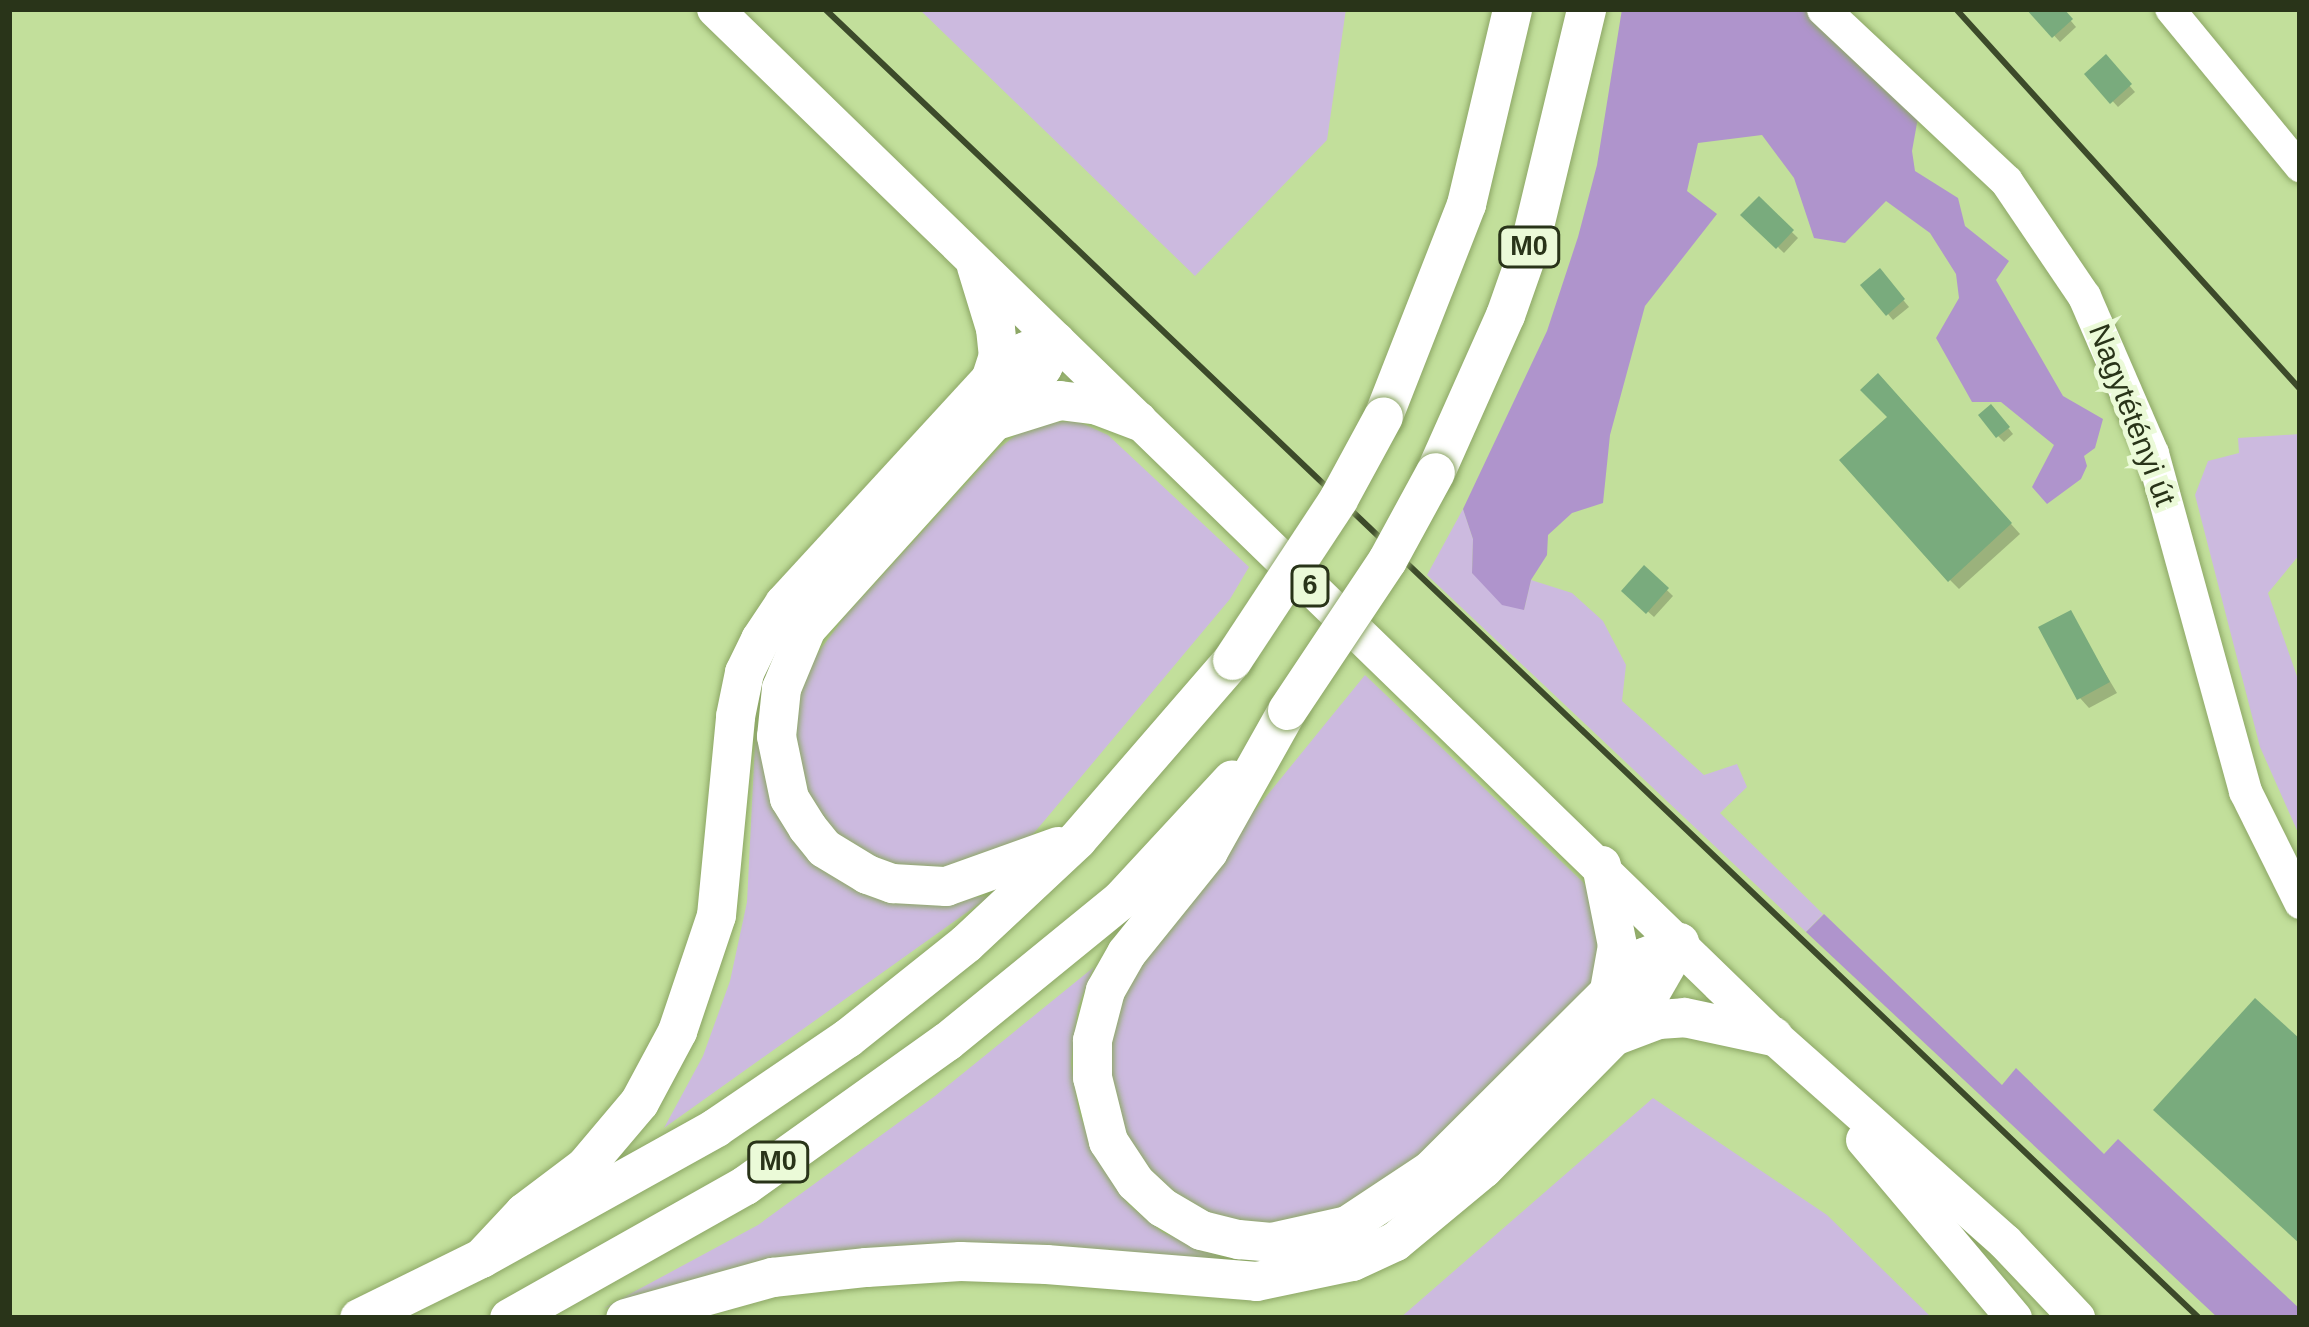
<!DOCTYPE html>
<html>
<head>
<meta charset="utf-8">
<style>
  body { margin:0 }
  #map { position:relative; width:2309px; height:1327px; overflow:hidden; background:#c2df9b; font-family:Helvetica,sans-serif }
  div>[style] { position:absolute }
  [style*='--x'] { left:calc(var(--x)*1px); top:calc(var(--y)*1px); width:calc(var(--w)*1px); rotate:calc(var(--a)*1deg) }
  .green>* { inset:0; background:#ccbadf }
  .forest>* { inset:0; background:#af94cc }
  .shadow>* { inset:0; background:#0003 }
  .building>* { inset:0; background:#79ab7d }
  .roads { filter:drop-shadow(0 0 3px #8ca665) drop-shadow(0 0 3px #8ca665) }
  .tertiary>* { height:30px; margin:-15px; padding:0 15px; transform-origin:15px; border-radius:15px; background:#fff }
  .secondary>* { height:33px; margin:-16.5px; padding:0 16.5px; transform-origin:16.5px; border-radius:16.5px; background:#fff }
  .primary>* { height:36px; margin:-18px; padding:0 18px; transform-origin:18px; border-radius:18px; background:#fff }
  .trunk>* { height:39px; margin:-19.5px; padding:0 19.5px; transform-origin:19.5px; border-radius:19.5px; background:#fff }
  .rail>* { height:6px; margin:-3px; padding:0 3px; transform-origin:3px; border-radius:3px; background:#3c4a2a }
  .bridges { filter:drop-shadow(0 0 3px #8ca665) drop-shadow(0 0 3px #8ca665) }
  .trunk-bridge>* { height:39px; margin:-19.5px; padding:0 19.5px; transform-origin:19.5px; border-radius:19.5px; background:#fff }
  span { translate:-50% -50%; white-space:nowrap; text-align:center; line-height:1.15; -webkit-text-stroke:10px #ebfad8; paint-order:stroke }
  .shield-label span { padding:3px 9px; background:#ebfad8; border:3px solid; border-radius:9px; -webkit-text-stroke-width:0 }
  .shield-label { font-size:27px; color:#293419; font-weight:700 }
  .street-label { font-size:30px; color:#293419 }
  .frame { position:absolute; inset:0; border:12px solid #293419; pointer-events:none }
</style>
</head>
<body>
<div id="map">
  <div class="green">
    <div style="clip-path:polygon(919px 9px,1346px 9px,1327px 140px,1195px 276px)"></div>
    <div style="clip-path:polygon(1077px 421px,1108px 435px,1249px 567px,1230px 599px,1014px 857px,917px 871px,869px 859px,833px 832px,806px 797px,793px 757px,793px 705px,809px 665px,845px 616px,997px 450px,1031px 423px)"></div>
    <div style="clip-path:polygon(2300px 434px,2300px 554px,2268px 593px,2300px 685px,2300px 837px,2260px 747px,2195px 495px,2208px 461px,2239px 453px,2238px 438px)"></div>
    <div style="clip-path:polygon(1463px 509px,1473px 539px,1472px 573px,1524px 610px,1531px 580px,1572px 593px,1603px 621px,1626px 665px,1622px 701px,1704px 775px,1737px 764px,1747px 787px,1720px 813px,1823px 914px,1806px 932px,1427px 575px)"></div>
    <div style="clip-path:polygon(1365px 675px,1583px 882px,1604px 919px,1591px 988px,1398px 1176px,1351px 1207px,1251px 1227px,1191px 1212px,1152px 1177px,1119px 1125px,1102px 1065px,1119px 986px,1147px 943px)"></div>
    <div style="clip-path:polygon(756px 723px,768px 779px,898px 902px,990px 896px,664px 1128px,703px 1056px,730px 981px,747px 902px)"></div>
    <div style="clip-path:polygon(1094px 967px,1078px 1007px,1071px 1063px,1079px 1113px,1099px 1160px,1128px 1204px,1162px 1232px,1238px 1264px,718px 1274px,604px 1308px,758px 1225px,935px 1096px)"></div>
    <div style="clip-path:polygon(1653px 1098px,1827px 1215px,1932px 1318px,1400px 1318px)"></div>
  </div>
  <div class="forest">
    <div style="clip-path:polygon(1622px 9px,1809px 9px,1919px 112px,1912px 151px,1915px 171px,1958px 198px,1965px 226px,2009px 261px,1996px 280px,2063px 396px,2103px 419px,2095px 448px,2084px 456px,2087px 466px,2081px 479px,2047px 504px,2032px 487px,2054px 445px,2001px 402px,1972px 402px,1936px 338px,1959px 298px,1956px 274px,1930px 233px,1886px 201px,1845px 243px,1814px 238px,1794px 178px,1762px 135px,1698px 143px,1687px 191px,1717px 214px,1645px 306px,1610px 435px,1603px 503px,1572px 513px,1548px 535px,1547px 555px,1531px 580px,1524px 610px,1502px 605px,1472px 573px,1473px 539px,1463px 509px,1547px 331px,1578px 237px,1597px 165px)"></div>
    <div style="clip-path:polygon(1824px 914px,2002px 1085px,2016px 1068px,2104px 1154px,2118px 1139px,2300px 1309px,2300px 1318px,2218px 1318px,1806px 932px)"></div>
  </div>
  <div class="shadow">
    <div style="clip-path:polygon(2030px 9px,2061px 9px,2076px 27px,2060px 42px)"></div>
    <div style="clip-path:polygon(2106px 59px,2135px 92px,2118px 107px,2088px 74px)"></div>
    <div style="clip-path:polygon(1759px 200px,1798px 238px,1784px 253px,1745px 215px)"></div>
    <div style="clip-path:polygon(1885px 278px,1909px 307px,1893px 320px,1864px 285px)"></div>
    <div style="clip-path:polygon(1887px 386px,2020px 534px,1959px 589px,1950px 580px,1891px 417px)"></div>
    <div style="clip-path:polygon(1997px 414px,2013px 434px,2004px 442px,1998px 436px)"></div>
    <div style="clip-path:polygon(1645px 569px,1673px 596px,1654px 617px,1625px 591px)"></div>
    <div style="clip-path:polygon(2070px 614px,2117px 693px,2089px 708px,2080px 698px)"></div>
  </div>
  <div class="building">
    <div style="clip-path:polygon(2026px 9px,2064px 9px,2073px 19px,2052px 38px)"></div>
    <div style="clip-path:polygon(2106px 54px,2132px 84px,2110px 104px,2084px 74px)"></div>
    <div style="clip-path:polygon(1759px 196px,1794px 230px,1776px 249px,1740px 215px)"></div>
    <div style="clip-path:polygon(1880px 268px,1905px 299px,1886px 316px,1860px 285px)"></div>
    <div style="clip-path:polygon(1878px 373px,2012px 523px,1948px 582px,1839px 460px,1887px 417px,1860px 390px)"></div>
    <div style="clip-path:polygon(1991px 404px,2010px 427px,1996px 438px,1978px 415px)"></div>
    <div style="clip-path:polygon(1644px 565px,1669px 588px,1646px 614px,1621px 591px)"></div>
    <div style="clip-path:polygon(2071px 610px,2110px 682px,2077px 700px,2038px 627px)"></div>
    <div style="clip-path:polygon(2255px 998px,2300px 1039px,2300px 1244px,2153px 1110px)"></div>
  </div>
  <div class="roads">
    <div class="tertiary">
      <div style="--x:2170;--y:9;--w:205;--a:50.6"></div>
    </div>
    <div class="secondary">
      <div style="--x:1823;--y:9;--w:251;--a:43.2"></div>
      <div style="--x:2006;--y:181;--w:139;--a:55.9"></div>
      <div style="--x:2084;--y:296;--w:171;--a:66.6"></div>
      <div style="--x:2152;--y:453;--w:351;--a:74.6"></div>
      <div style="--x:2245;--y:791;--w:124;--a:63.6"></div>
    </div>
    <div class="primary">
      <div style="--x:715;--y:9;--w:1474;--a:44.15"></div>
      <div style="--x:1773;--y:1036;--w:310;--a:41.6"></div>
      <div style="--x:2005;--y:1242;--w:105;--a:46.5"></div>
      <div style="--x:1864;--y:1140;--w:233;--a:49.9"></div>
    </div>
    <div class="trunk">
      <div style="--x:976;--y:266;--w:65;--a:73"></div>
      <div style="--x:995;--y:328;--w:27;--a:84"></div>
      <div style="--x:998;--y:355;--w:25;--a:108"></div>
      <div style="--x:1053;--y:346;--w:24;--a:118"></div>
      <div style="--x:1042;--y:367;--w:352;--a:132.1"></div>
      <div style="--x:806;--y:628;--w:65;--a:112.6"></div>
      <div style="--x:781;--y:688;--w:48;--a:95.9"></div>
      <div style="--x:776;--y:736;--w:63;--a:78.2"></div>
      <div style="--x:789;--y:798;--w:34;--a:58"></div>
      <div style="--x:807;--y:827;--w:27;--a:51"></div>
      <div style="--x:824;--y:848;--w:50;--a:31.2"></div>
      <div style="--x:867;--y:874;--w:27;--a:20"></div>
      <div style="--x:892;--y:883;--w:54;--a:3.2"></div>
      <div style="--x:946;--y:886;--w:119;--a:-19.7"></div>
      <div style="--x:1383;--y:416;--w:228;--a:-68.6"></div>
      <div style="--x:1466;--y:204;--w:200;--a:-76.7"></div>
      <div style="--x:996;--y:420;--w:66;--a:-17.6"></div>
      <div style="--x:1059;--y:400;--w:38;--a:7"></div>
      <div style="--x:1097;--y:405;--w:43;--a:20.6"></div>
      <div style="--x:1435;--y:472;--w:172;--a:-66"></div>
      <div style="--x:1505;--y:315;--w:72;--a:-70.6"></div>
      <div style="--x:1529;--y:247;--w:245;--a:-76.5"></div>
      <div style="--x:1287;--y:710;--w:162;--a:119.3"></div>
      <div style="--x:1208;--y:851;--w:131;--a:128.8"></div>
      <div style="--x:1126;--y:953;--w:43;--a:119.6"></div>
      <div style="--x:1105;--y:990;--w:52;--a:104.6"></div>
      <div style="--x:1092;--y:1040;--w:37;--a:90"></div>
      <div style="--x:1092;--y:1077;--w:66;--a:76"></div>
      <div style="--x:1108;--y:1141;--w:49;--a:56.6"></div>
      <div style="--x:1135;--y:1182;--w:37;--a:43"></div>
      <div style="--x:1162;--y:1207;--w:45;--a:30.5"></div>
      <div style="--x:1201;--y:1230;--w:38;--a:14"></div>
      <div style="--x:1238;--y:1239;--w:33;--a:5"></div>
      <div style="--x:1271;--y:1242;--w:78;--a:-12.6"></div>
      <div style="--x:1347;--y:1225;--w:100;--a:-33.5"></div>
      <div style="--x:1430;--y:1170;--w:302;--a:-44.9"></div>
      <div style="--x:1644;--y:957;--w:38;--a:-23"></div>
      <div style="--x:1601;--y:865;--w:82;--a:78.7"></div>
      <div style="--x:1617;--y:945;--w:46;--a:100.1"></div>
      <div style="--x:1613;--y:1036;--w:48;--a:-20.7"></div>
      <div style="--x:1658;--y:1019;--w:26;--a:-4"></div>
      <div style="--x:1684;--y:1017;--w:91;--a:12.1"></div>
      <div style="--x:481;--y:1258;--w:63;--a:-46.9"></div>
      <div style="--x:524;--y:1212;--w:75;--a:-36.9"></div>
      <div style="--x:584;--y:1167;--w:85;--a:-49.8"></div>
      <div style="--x:639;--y:1102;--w:81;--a:-61.8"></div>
      <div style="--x:677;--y:1031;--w:122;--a:-71.4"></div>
      <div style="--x:716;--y:915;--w:200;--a:-84.5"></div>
      <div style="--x:735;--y:716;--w:45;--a:-78.4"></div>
      <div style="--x:744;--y:672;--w:37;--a:-64"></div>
      <div style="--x:760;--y:639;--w:43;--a:-56.3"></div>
      <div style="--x:784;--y:603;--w:304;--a:-47.4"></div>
      <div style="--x:990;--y:379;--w:45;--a:-38.7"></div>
      <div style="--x:1025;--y:351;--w:32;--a:-18"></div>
      <div style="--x:359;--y:1318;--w:136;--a:-26.2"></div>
      <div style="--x:481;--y:1258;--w:269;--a:-29.1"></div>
      <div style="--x:716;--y:1127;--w:158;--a:-34.2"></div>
      <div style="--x:847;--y:1038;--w:152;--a:-38.6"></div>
      <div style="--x:966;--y:943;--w:152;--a:-43.1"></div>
      <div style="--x:1077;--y:839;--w:237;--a:-49.1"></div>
      <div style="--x:509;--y:1318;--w:271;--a:-29.4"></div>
      <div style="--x:745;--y:1185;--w:248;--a:-35.5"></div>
      <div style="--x:947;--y:1041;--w:225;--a:-39.2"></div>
      <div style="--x:1121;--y:899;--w:163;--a:-47.2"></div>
      <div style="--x:625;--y:1318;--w:153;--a:-15.6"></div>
      <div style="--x:772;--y:1277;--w:95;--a:-6.1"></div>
      <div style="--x:866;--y:1267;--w:94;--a:-3.7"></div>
      <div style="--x:960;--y:1261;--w:86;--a:2"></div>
      <div style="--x:1046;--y:1264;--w:211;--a:4.6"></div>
      <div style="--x:1256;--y:1281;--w:98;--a:-11.8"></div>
      <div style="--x:1352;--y:1261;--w:47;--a:-24.9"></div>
      <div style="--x:1395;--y:1241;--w:114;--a:-39.7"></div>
      <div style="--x:1483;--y:1168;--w:185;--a:-45.4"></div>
      <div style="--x:1613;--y:1036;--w:55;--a:-49.4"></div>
      <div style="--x:1649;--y:994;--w:60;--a:-60"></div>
    </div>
  </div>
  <div class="rail">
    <div style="--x:825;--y:9;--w:1898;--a:43.61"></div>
    <div style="--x:1956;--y:9;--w:513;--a:47.85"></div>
  </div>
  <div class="bridges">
    <div class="trunk-bridge">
      <div style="--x:1232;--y:660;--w:193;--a:-56.6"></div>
      <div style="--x:1338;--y:499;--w:94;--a:-61.5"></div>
      <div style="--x:1287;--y:710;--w:180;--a:-56.3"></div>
      <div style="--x:1387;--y:560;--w:100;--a:-61.4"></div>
    </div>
  </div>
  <div class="shield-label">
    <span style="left:1529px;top:247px">M0</span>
    <span style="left:1310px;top:586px">6</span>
    <span style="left:778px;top:1162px">M0</span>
  </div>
  <div class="street-label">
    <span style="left:2132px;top:415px;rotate:69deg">Nagytétényi út</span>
  </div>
  <div class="frame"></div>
</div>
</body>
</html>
